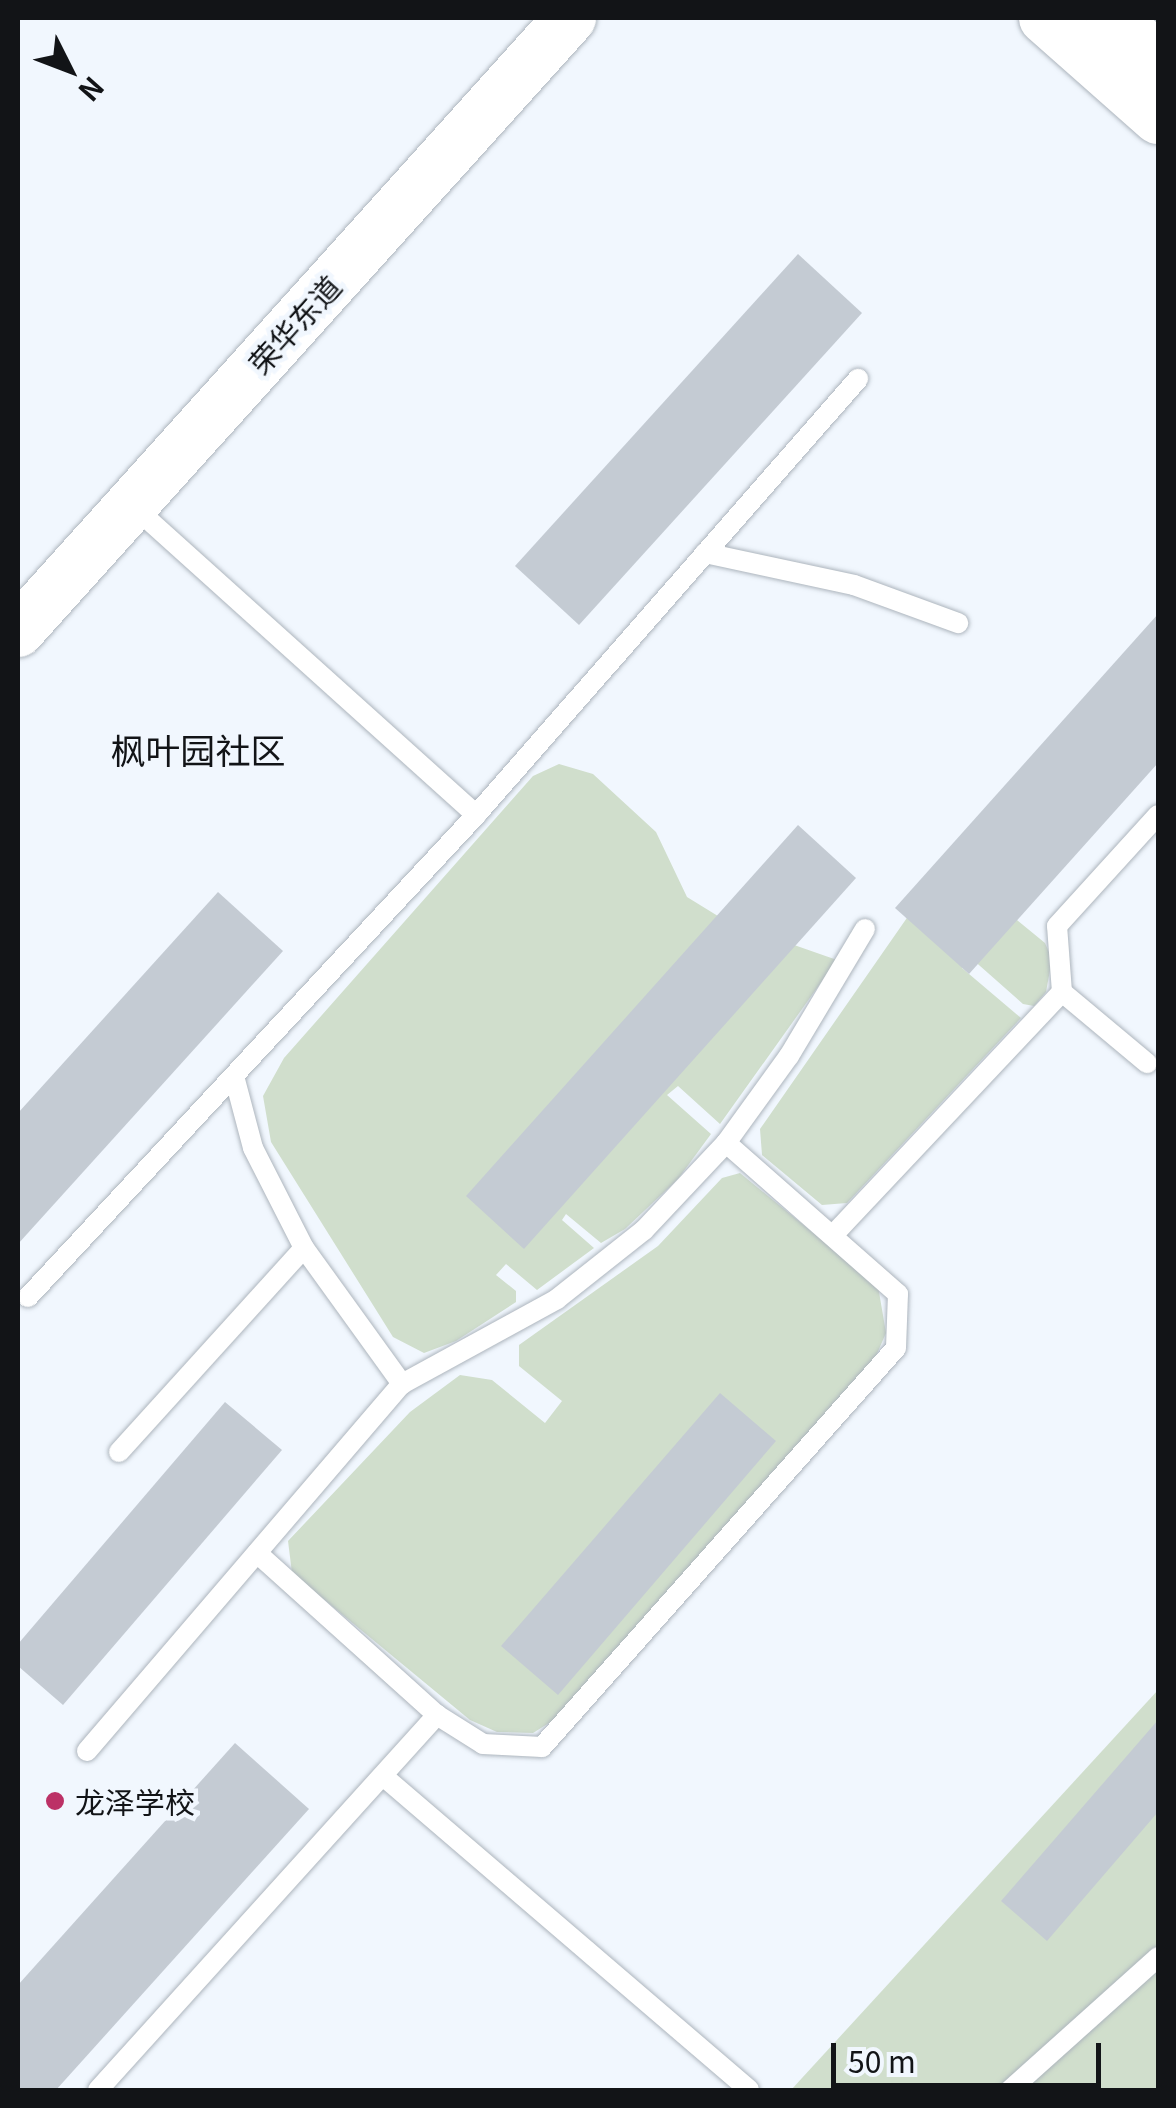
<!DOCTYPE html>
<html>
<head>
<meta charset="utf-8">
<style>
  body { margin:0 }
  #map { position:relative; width:1176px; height:2108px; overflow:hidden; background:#f1f7fe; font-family:Georgia,"Noto Sans SC",serif }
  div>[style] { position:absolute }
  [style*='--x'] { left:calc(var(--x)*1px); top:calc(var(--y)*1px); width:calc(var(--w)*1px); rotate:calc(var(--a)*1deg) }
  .green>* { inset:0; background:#d0decc }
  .building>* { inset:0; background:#c4cbd3 }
  .roads { filter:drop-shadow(0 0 2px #adb5bd) drop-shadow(0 0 2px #adb5bd) }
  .lane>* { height:20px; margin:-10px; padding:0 10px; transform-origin:10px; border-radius:10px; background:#fff }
  .secondary>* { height:52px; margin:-26px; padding:0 26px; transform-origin:26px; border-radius:26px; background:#fff }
  .dots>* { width:28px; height:28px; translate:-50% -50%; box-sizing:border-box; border:5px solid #f1f7fe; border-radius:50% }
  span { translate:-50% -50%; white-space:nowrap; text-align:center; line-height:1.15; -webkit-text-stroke:9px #f1f7fe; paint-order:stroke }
  .street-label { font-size:30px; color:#121417 }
  .poi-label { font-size:30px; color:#121417 }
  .left { translate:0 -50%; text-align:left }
  .quarter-label { font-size:35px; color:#121417 }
  .frame { position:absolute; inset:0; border:20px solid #121417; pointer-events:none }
  .north { position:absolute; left:20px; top:20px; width:100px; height:100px; -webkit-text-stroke:8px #f1f7fe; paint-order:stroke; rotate:132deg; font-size:28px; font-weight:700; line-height:40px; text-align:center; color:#121417 }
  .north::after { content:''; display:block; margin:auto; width:35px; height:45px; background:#121417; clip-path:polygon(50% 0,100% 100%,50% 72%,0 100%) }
  .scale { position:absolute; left:831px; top:2043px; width:270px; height:45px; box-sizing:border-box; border:5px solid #121417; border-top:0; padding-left:12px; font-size:30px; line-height:35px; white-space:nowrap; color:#121417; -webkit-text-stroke:8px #f1f7fe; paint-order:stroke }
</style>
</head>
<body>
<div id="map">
  <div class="green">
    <div style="clip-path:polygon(559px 764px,593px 774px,656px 832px,687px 897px,726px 921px,837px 960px,720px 1124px,678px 1086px,667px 1095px,711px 1134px,678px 1179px,625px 1229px,601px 1243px,566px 1214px,562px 1220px,594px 1248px,537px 1290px,506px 1264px,496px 1275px,516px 1291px,516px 1302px,456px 1341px,424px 1353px,393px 1337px,271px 1142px,263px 1096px,284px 1058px,533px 776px)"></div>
    <div style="clip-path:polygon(961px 874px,1045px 943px,1052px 959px,1046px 992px,1034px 1006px,1023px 1004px,971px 958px,962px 968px,1021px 1018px,847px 1203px,822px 1205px,762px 1155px,760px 1129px,934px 879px)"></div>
    <div style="clip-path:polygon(740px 1173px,878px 1286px,886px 1333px,876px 1356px,557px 1718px,533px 1733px,497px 1732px,470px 1720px,292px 1573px,288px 1541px,410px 1412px,460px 1375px,492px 1380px,545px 1423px,562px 1401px,519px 1366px,519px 1345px,658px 1246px,722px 1178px)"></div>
    <div style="clip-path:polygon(1158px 1690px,1158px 2090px,791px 2090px)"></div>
  </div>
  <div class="building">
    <div style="clip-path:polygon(798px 254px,862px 313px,579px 625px,515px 566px)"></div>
    <div style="clip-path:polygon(1158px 614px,1158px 763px,969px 974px,895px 908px)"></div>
    <div style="clip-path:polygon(798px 825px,856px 878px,524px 1249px,466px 1196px)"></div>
    <div style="clip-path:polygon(218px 892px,283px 951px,18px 1244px,18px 1113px)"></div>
    <div style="clip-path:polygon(720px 1393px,776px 1441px,558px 1695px,501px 1646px)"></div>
    <div style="clip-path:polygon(225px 1402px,282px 1450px,63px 1705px,18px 1666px,18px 1644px)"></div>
    <div style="clip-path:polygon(1158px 1720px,1158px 1812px,1047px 1941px,1001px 1901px)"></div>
    <div style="clip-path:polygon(235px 1743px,309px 1809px,56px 2090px,18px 2090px,18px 1985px)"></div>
  </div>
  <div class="roads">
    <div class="lane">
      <div style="--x:132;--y:505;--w:463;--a:42"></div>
      <div style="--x:705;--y:553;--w:152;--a:12.1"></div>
      <div style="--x:854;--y:585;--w:111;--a:20.1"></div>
      <div style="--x:1062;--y:992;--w:66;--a:-94.3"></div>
      <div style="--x:1057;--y:926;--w:150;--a:-47.7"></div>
      <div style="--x:234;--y:1076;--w:74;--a:75.2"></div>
      <div style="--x:253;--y:1148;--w:112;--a:63"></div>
      <div style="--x:304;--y:1248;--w:168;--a:54.2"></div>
      <div style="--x:833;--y:1235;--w:334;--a:-46.7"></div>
      <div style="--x:1062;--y:992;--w:111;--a:39.9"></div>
      <div style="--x:28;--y:1297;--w:658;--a:-47.09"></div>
      <div style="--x:476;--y:815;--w:580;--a:-48.78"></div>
      <div style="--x:119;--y:1452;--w:275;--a:-47.8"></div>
      <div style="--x:257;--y:1553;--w:242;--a:42"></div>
      <div style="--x:437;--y:1715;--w:54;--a:32.2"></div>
      <div style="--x:483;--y:1744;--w:59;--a:2.9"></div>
      <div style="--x:542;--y:1747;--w:533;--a:-48.42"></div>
      <div style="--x:896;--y:1348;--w:54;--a:-87.9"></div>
      <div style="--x:898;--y:1294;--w:229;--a:-138.7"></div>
      <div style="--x:87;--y:1751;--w:484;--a:-49.4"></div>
      <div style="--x:402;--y:1384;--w:177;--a:-28.7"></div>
      <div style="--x:557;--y:1299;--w:111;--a:-38.4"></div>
      <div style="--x:644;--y:1230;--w:120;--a:-46.7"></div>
      <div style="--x:726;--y:1143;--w:107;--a:-54.1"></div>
      <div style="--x:789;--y:1056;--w:148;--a:-59.1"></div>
      <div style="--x:383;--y:1776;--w:482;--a:40.6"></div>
      <div style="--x:98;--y:2090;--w:506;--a:-47.89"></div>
      <div style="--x:1010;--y:2090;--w:199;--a:-41.9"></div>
    </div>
    <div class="secondary">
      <div style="--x:1045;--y:18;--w:151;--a:41.5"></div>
      <div style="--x:1112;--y:18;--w:61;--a:41"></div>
      <div style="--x:18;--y:631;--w:825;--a:-48"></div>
    </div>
  </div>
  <div class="dots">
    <div style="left:55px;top:1801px;background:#bc3166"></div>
  </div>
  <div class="street-label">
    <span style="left:294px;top:324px;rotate:-48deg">荣华东道</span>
  </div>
  <div class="poi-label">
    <span class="left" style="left:75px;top:1801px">龙泽学校</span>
  </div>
  <div class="quarter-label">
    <span style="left:198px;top:749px">枫叶园社区</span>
  </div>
  <div class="frame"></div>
  <div class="north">N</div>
  <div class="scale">50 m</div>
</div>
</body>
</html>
